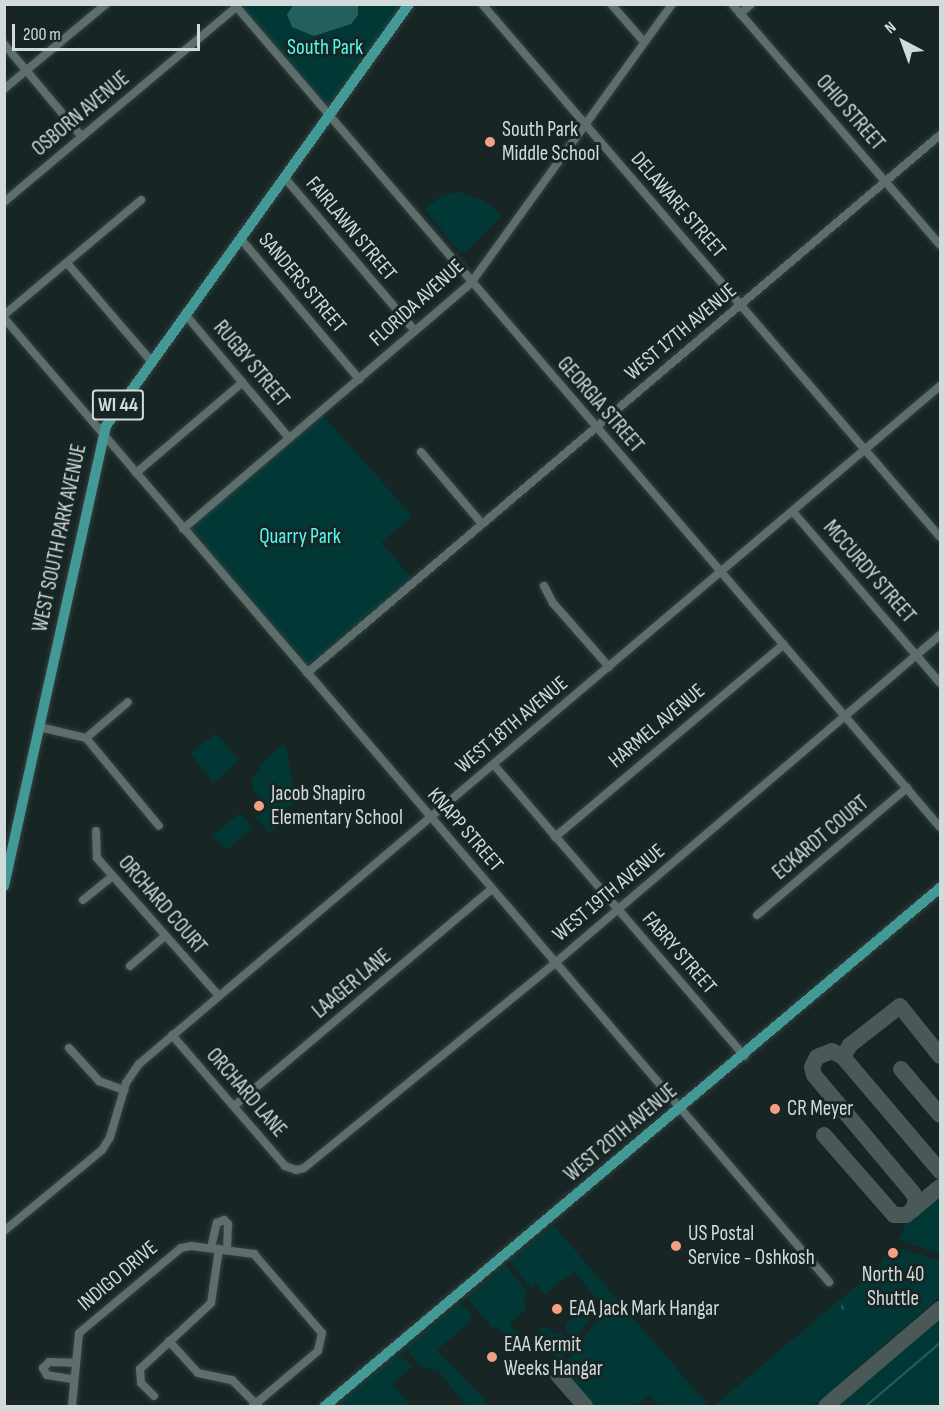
<!DOCTYPE html>
<html>
<head>
<meta charset="utf-8">
<style>
  body { margin:0 }
  #map { position:relative; width:945px; height:1411px; overflow:hidden; background:#172625; font-family:"Sofia Sans Condensed",sans-serif }
  div>[style] { position:absolute }
  [style*='--x'] { left:calc(var(--x)*1px); top:calc(var(--y)*1px); width:calc(var(--w)*1px); rotate:calc(var(--a)*1deg) }
  .green>* { inset:0; background:#013836 }
  .water>* { inset:0; background:#23605d }
  .stream>* { height:2px; margin:-1px; padding:0 1px; transform-origin:1px; border-radius:1px; background:#23605d }
  .taxiway>* { height:16px; margin:-8px; padding:0 8px; transform-origin:8px; border-radius:8px; background:#4a5857 }
  .roads { filter:drop-shadow(0 0 2px #35403f) drop-shadow(0 0 2px #35403f) }
  .minor>* { height:8px; margin:-4px; padding:0 4px; transform-origin:4px; border-radius:4px; background:#5d6e6d }
  .major>* { height:10px; margin:-5px; padding:0 5px; transform-origin:5px; border-radius:5px; background:#439995 }
  .dots>* { width:16px; height:16px; translate:-50% -50%; box-sizing:border-box; border:3px solid #172625; border-radius:50% }
  span { translate:-50% -50%; white-space:nowrap; text-align:center; line-height:1.15; -webkit-text-stroke:6px #172625; paint-order:stroke }
  .shield-label span { padding:2px 4px; background:#172625; border:2px solid; border-radius:4px; -webkit-text-stroke-width:0 }
  .shield-label { font-size:20px; color:#d2dbda; font-weight:700 }
  .park-label { font-size:21px; color:#56faf2 }
  .street-label { font-size:21px; color:#d2dbda }
  .poi-label { font-size:21px; color:#d2dbda }
  .left { translate:0 -50%; text-align:left }
  .frame { position:absolute; inset:0; border:6px solid #d2dbda; pointer-events:none }
  .north { position:absolute; left:873px; top:12px; width:60px; height:60px; -webkit-text-stroke:4px #172625; paint-order:stroke; rotate:319deg; font-size:16px; font-weight:700; line-height:24px; text-align:center; color:#d2dbda }
  .north::after { content:''; display:block; margin:auto; width:21px; height:27px; background:#d2dbda; clip-path:polygon(50% 0,100% 100%,50% 72%,0 100%) }
  .scale { position:absolute; left:12px; top:24px; width:188px; height:27px; box-sizing:border-box; border:3px solid #d2dbda; border-top:0; padding-left:8px; font-size:18px; line-height:21px; white-space:nowrap; color:#d2dbda; -webkit-text-stroke:4px #172625; paint-order:stroke }
</style>
</head>
<body>
<div id="map">
  <div class="green">
    <div style="clip-path:polygon(234px 5px,410px 5px,328px 117px)"></div>
    <div style="clip-path:polygon(459px 192px,484px 201px,502px 215px,466px 252px,460px 252px,424px 209px,443px 195px)"></div>
    <div style="clip-path:polygon(320px 412px,412px 516px,381px 542px,414px 582px,307px 673px,183px 529px)"></div>
    <div style="clip-path:polygon(216px 733px,239px 760px,213px 783px,191px 753px)"></div>
    <div style="clip-path:polygon(285px 743px,295px 796px,292px 805px,274px 819px,279px 825px,270px 833px,255px 817px,267px 807px,254px 792px,251px 779px,260px 770px,258px 767px)"></div>
    <div style="clip-path:polygon(240px 813px,253px 828px,226px 850px,213px 835px)"></div>
    <div style="clip-path:polygon(940px 1195px,940px 1254px,899px 1240px,907px 1222px)"></div>
    <div style="clip-path:polygon(553px 1225px,707px 1404px,704px 1406px,660px 1406px,649px 1395px,635px 1406px,593px 1406px,567px 1377px,563px 1367px,597px 1320px,598px 1301px,574px 1271px,559px 1283px,555px 1279px,557px 1285px,546px 1294px,536px 1284px,531px 1288px,509px 1261px)"></div>
    <div style="clip-path:polygon(893px 1246px,940px 1261px,940px 1297px,813px 1406px,714px 1406px,876px 1269px)"></div>
    <div style="clip-path:polygon(505px 1265px,528px 1292px,523px 1297px,526px 1309px,509px 1324px,520px 1336px,511px 1344px,496px 1326px,493px 1329px,467px 1297px)"></div>
    <div style="clip-path:polygon(583px 1298px,591px 1302px,593px 1313px,573px 1343px,565px 1325px,582px 1311px,578px 1303px)"></div>
    <div style="clip-path:polygon(459px 1304px,471px 1313px,471px 1321px,437px 1350px,490px 1406px,467px 1406px,438px 1371px,421px 1367px,405px 1348px)"></div>
    <div style="clip-path:polygon(940px 1319px,940px 1406px,838px 1406px)"></div>
    <div style="clip-path:polygon(544px 1326px,555px 1334px,561px 1332px,572px 1344px,561px 1358px,555px 1356px,540px 1331px)"></div>
    <div style="clip-path:polygon(398px 1354px,412px 1367px,392px 1384px,410px 1406px,336px 1406px)"></div>
  </div>
  <div class="water">
    <div style="clip-path:polygon(358px 5px,358px 15px,351px 24px,314px 36px,292px 27px,287px 15px,293px 5px)"></div>
  </div>
  <div class="stream">
    <div style="--x:842;--y:1306;--w:3;--a:72"></div>
    <div style="--x:866;--y:1406;--w:97;--a:-40.4"></div>
  </div>
  <div class="taxiway">
    <div style="--x:843;--y:1057;--w:14;--a:-60"></div>
    <div style="--x:850;--y:1045;--w:63;--a:-38"></div>
    <div style="--x:900;--y:1006;--w:64;--a:51.3"></div>
    <div style="--x:901;--y:1069;--w:60;--a:49.7"></div>
    <div style="--x:824;--y:1135;--w:106;--a:48.8"></div>
    <div style="--x:894;--y:1215;--w:12;--a:0"></div>
    <div style="--x:906;--y:1215;--w:44;--a:-39.5"></div>
    <div style="--x:913;--y:1210;--w:11;--a:-75"></div>
    <div style="--x:916;--y:1199;--w:7;--a:-117"></div>
    <div style="--x:913;--y:1193;--w:154;--a:-130"></div>
    <div style="--x:814;--y:1075;--w:8;--a:-104"></div>
    <div style="--x:812;--y:1067;--w:11;--a:-63"></div>
    <div style="--x:817;--y:1057;--w:16;--a:-22"></div>
    <div style="--x:832;--y:1051;--w:13;--a:29"></div>
    <div style="--x:843;--y:1057;--w:150;--a:49.6"></div>
    <div style="--x:558;--y:1375;--w:41;--a:48.9"></div>
    <div style="--x:826;--y:1406;--w:150;--a:-40.4"></div>
  </div>
  <div class="roads">
    <div class="minor">
      <div style="--x:234;--y:4;--w:1084;--a:49.38"></div>
      <div style="--x:482;--y:4;--w:703;--a:49.33"></div>
      <div style="--x:611;--y:4;--w:50;--a:49"></div>
      <div style="--x:732;--y:4;--w:318;--a:49.2"></div>
      <div style="--x:740;--y:14;--w:15;--a:-42"></div>
      <div style="--x:4;--y:44;--w:121;--a:50"></div>
      <div style="--x:4;--y:89;--w:133;--a:-39.8"></div>
      <div style="--x:284;--y:177;--w:202;--a:49.6"></div>
      <div style="--x:4;--y:202;--w:303;--a:-40"></div>
      <div style="--x:240;--y:238;--w:185;--a:49.8"></div>
      <div style="--x:67;--y:263;--w:129;--a:49.4"></div>
      <div style="--x:185;--y:314;--w:162;--a:50"></div>
      <div style="--x:4;--y:315;--w:179;--a:-40"></div>
      <div style="--x:4;--y:318;--w:1269;--a:49.44"></div>
      <div style="--x:421;--y:452;--w:94;--a:49.7"></div>
      <div style="--x:136;--y:473;--w:140;--a:-40.4"></div>
      <div style="--x:793;--y:512;--w:225;--a:49.3"></div>
      <div style="--x:183;--y:529;--w:379;--a:-40.5"></div>
      <div style="--x:471;--y:283;--w:344;--a:-54.2"></div>
      <div style="--x:544;--y:586;--w:19;--a:62"></div>
      <div style="--x:553;--y:603;--w:85;--a:48.8"></div>
      <div style="--x:307;--y:673;--w:831;--a:-40.36"></div>
      <div style="--x:39;--y:727;--w:48;--a:13.2"></div>
      <div style="--x:86;--y:738;--w:114;--a:50.3"></div>
      <div style="--x:86;--y:738;--w:55;--a:-40.6"></div>
      <div style="--x:494;--y:765;--w:384;--a:49.3"></div>
      <div style="--x:96;--y:831;--w:27;--a:88"></div>
      <div style="--x:97;--y:858;--w:183;--a:48.5"></div>
      <div style="--x:555;--y:837;--w:299;--a:-40.1"></div>
      <div style="--x:83;--y:900;--w:38;--a:-39"></div>
      <div style="--x:757;--y:915;--w:197;--a:-40.3"></div>
      <div style="--x:130;--y:966;--w:46;--a:-40.6"></div>
      <div style="--x:172;--y:1035;--w:173;--a:49.2"></div>
      <div style="--x:285;--y:1166;--w:12;--a:20"></div>
      <div style="--x:296;--y:1170;--w:8;--a:-14"></div>
      <div style="--x:304;--y:1168;--w:324;--a:-39.2"></div>
      <div style="--x:555;--y:963;--w:506;--a:-40.43"></div>
      <div style="--x:69;--y:1048;--w:45;--a:47.7"></div>
      <div style="--x:99;--y:1081;--w:27;--a:20"></div>
      <div style="--x:234;--y:1106;--w:337;--a:-40.1"></div>
      <div style="--x:4;--y:1231;--w:127;--a:-39.6"></div>
      <div style="--x:102;--y:1150;--w:15;--a:-58"></div>
      <div style="--x:110;--y:1137;--w:56;--a:-73.5"></div>
      <div style="--x:126;--y:1083;--w:23;--a:-56"></div>
      <div style="--x:139;--y:1064;--w:1049;--a:-40.25"></div>
      <div style="--x:211;--y:1248;--w:26;--a:-77"></div>
      <div style="--x:217;--y:1223;--w:8;--a:-23"></div>
      <div style="--x:224;--y:1220;--w:6;--a:45"></div>
      <div style="--x:228;--y:1224;--w:25;--a:92"></div>
      <div style="--x:169;--y:1341;--w:43;--a:47.8"></div>
      <div style="--x:198;--y:1373;--w:35;--a:12"></div>
      <div style="--x:232;--y:1380;--w:37;--a:45"></div>
      <div style="--x:72;--y:1379;--w:25;--a:-171"></div>
      <div style="--x:47;--y:1375;--w:8;--a:-120"></div>
      <div style="--x:43;--y:1368;--w:8;--a:-45"></div>
      <div style="--x:49;--y:1362;--w:25;--a:2"></div>
      <div style="--x:154;--y:1396;--w:18;--a:-135"></div>
      <div style="--x:141;--y:1383;--w:14;--a:-94"></div>
      <div style="--x:140;--y:1369;--w:97;--a:-42.9"></div>
      <div style="--x:211;--y:1303;--w:55;--a:-81.6"></div>
      <div style="--x:72;--y:1406;--w:73;--a:-84.5"></div>
      <div style="--x:79;--y:1333;--w:133;--a:-39.8"></div>
      <div style="--x:181;--y:1248;--w:10;--a:-11"></div>
      <div style="--x:191;--y:1246;--w:64;--a:7.2"></div>
      <div style="--x:254;--y:1254;--w:104;--a:49.3"></div>
      <div style="--x:322;--y:1333;--w:18;--a:103"></div>
      <div style="--x:318;--y:1351;--w:85;--a:139.8"></div>
    </div>
    <div class="major">
      <div style="--x:4;--y:886;--w:471;--a:-77.5"></div>
      <div style="--x:106;--y:426;--w:520;--a:-54.32"></div>
      <div style="--x:325;--y:1406;--w:804;--a:-40.11"></div>
    </div>
  </div>
  <div class="dots">
    <div style="left:490px;top:142px;background:#f3a082"></div>
    <div style="left:259px;top:806px;background:#f3a082"></div>
    <div style="left:775px;top:1109px;background:#f3a082"></div>
    <div style="left:676px;top:1246px;background:#f3a082"></div>
    <div style="left:893px;top:1253px;background:#f3a082"></div>
    <div style="left:557px;top:1309px;background:#f3a082"></div>
    <div style="left:492px;top:1357px;background:#f3a082"></div>
  </div>
  <div class="shield-label">
    <span style="left:118px;top:405px">WI 44</span>
  </div>
  <div class="park-label">
    <span style="left:325px;top:48px">South Park</span>
    <span style="left:300px;top:537px">Quarry Park</span>
  </div>
  <div class="street-label">
    <span style="left:850px;top:113px;rotate:49deg">OHIO STREET</span>
    <span style="left:81px;top:114px;rotate:-40deg">OSBORN AVENUE</span>
    <span style="left:678px;top:205px;rotate:49deg">DELAWARE STREET</span>
    <span style="left:351px;top:229px;rotate:50deg">FAIRLAWN STREET</span>
    <span style="left:302px;top:283px;rotate:50deg">SANDERS STREET</span>
    <span style="left:417px;top:303px;rotate:-42deg">FLORIDA AVENUE</span>
    <span style="left:681px;top:332px;rotate:-40deg">WEST 17TH AVENUE</span>
    <span style="left:251px;top:364px;rotate:50deg">RUGBY STREET</span>
    <span style="left:600px;top:405px;rotate:49deg">GEORGIA STREET</span>
    <span style="left:60px;top:538px;rotate:-78deg">WEST SOUTH PARK AVENUE</span>
    <span style="left:869px;top:572px;rotate:49deg">MCCURDY STREET</span>
    <span style="left:512px;top:725px;rotate:-40deg">WEST 18TH AVENUE</span>
    <span style="left:657px;top:726px;rotate:-40deg">HARMEL AVENUE</span>
    <span style="left:465px;top:830px;rotate:49deg">KNAPP STREET</span>
    <span style="left:821px;top:838px;rotate:-40deg">ECKARDT COURT</span>
    <span style="left:609px;top:893px;rotate:-40deg">WEST 19TH AVENUE</span>
    <span style="left:162px;top:905px;rotate:49deg">ORCHARD COURT</span>
    <span style="left:679px;top:953px;rotate:49deg">FABRY STREET</span>
    <span style="left:352px;top:984px;rotate:-40deg">LAAGER LANE</span>
    <span style="left:246px;top:1093px;rotate:49deg">ORCHARD LANE</span>
    <span style="left:621px;top:1133px;rotate:-40deg">WEST 20TH AVENUE</span>
    <span style="left:118px;top:1276px;rotate:-40deg">INDIGO DRIVE</span>
  </div>
  <div class="poi-label">
    <span class="left" style="left:502px;top:142px">South Park<br>Middle School</span>
    <span class="left" style="left:271px;top:806px">Jacob Shapiro<br>Elementary School</span>
    <span class="left" style="left:787px;top:1109px">CR Meyer</span>
    <span class="left" style="left:688px;top:1246px">US Postal<br>Service - Oshkosh</span>
    <span style="left:893px;top:1287px">North 40<br>Shuttle</span>
    <span class="left" style="left:569px;top:1309px">EAA Jack Mark Hangar</span>
    <span class="left" style="left:504px;top:1357px">EAA Kermit<br>Weeks Hangar</span>
  </div>
  <div class="frame"></div>
  <div class="north">N</div>
  <div class="scale">200 m</div>
</div>
</body>
</html>
